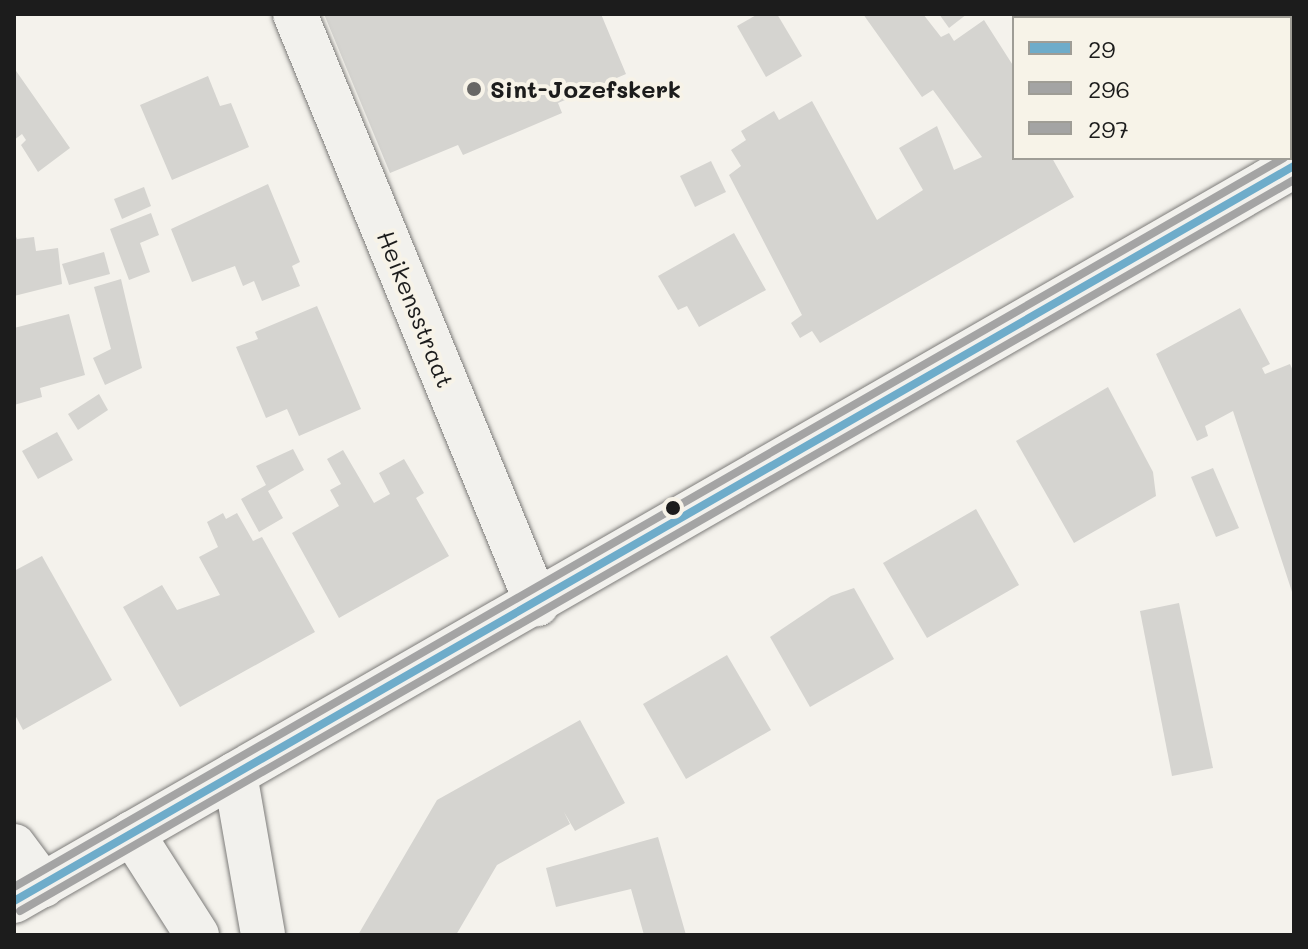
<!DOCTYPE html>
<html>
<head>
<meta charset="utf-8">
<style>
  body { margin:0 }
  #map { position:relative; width:1308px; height:949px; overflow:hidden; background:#f4f2ec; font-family:Mali,sans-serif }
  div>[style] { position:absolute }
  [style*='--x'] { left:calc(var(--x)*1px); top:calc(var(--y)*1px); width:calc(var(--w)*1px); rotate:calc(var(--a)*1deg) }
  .building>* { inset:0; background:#d5d4d0 }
  .roads { filter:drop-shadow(0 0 2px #7d7c7a) drop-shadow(0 0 2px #7d7c7a) }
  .minor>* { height:44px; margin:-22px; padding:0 22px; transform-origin:22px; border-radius:22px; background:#f2f1ed }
  .major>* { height:44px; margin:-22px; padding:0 22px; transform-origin:22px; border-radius:22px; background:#f2f1ed }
  .bus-1>* { height:8px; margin:-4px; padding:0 4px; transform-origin:4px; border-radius:4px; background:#6eacca }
  .bus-2>* { height:8px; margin:-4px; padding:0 4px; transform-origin:4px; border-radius:4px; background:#a4a4a4 }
  .bus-3>* { height:8px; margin:-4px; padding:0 4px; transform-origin:4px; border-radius:4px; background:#a4a4a4 }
  .dots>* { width:22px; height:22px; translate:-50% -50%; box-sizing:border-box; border:4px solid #f7f3e8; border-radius:50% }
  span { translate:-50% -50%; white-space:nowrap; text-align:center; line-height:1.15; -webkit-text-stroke:8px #f7f3e8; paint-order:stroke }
  .poi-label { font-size:24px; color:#1c1c1c; font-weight:700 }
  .left { translate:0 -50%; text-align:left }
  .street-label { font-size:24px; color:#1c1c1c }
  .frame { position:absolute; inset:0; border:16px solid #1c1c1c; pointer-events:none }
  .legend { position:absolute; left:1012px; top:16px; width:280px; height:144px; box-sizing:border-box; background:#f7f3e8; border:2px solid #9f9d96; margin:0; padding:10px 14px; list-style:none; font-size:24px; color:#1c1c1c }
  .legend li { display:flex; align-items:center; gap:16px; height:40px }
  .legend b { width:40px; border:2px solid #9f9d96 }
</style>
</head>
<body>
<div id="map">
  <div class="building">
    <div style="clip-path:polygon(324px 14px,601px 14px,626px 74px,558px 103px,562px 113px,463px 155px,458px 145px,390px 173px)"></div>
    <div style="clip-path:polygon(758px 14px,777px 14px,802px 56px,766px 77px,737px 26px)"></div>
    <div style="clip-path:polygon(863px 14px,923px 14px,941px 37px,949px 33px,954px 41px,984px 20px,1014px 67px,1014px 158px,1052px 158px,1074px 197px,820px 343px,812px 331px,800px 338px,791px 323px,802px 315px,729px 175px,741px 166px,731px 150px,746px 140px,741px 131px,774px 111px,779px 120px,812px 101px,877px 220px,923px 190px,899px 148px,937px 126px,954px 170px,982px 157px,933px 90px,922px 97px)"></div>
    <div style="clip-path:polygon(939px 14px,967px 14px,949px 28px)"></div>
    <div style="clip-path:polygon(1152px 14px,1294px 14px,1294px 39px,1290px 18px)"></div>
    <div style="clip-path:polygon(14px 68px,70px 148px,38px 172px,21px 145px,26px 140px,22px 134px,14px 140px)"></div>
    <div style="clip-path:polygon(208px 76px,220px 106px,231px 103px,249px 147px,172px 180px,140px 105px)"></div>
    <div style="clip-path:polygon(711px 161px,726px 192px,695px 207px,680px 176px)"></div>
    <div style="clip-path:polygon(268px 184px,300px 262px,292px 266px,300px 286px,262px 301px,254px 281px,243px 286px,235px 266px,192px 282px,171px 229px)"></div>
    <div style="clip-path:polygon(144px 187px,151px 206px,122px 219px,114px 199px)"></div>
    <div style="clip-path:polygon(151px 213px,159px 235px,140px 243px,150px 272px,129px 280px,110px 229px)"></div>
    <div style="clip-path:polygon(14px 232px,17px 239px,34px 237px,36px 251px,58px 248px,62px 284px,14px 296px)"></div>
    <div style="clip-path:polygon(734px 233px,766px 290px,699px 327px,687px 306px,678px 310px,658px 276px)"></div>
    <div style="clip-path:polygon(104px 252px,110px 274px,69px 285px,62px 264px)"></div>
    <div style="clip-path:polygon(121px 279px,142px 368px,105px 385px,93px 358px,111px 349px,94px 287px)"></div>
    <div style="clip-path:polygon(317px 306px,361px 409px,299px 436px,287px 409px,266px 418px,236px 347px,258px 339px,255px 332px)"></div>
    <div style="clip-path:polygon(1240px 308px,1270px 364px,1262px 368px,1265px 374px,1290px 364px,1294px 373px,1294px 598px,1233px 411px,1205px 426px,1208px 436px,1197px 441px,1156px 354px)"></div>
    <div style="clip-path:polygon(69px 314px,85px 375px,40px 388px,42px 397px,14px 405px,14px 328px)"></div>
    <div style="clip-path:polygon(1108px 387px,1153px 472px,1156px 496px,1074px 543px,1016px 441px)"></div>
    <div style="clip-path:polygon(99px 394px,108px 410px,78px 430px,68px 414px)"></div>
    <div style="clip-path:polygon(57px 432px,73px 460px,38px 479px,22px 451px)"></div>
    <div style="clip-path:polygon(293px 449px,304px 470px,268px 491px,283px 518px,259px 532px,241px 499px,266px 485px,256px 466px)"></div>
    <div style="clip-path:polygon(343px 450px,374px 503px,390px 494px,379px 473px,404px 459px,424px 493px,416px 498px,449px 556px,339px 618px,292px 533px,339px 506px,330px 490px,341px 484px,327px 459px)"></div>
    <div style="clip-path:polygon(1213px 468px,1239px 528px,1216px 537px,1191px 477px)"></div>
    <div style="clip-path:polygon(976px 509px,1019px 585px,927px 638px,883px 563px)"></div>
    <div style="clip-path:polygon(223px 513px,226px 519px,237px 513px,253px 541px,262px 537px,315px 632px,180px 707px,123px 607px,162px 585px,177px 610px,220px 595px,199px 557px,218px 547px,207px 522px)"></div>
    <div style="clip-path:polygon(42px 556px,112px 680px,23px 730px,14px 713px,14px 571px)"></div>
    <div style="clip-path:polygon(854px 588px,894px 659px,810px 707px,770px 637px,831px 596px)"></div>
    <div style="clip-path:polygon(1179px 603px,1213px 768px,1172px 776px,1140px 611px)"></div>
    <div style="clip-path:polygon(727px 655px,771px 730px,686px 779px,643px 704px)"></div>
    <div style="clip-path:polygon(580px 720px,625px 803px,575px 831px,564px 812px,570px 824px,497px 865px,456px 935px,358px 935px,437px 800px)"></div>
    <div style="clip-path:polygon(658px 837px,686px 935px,644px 935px,631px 889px,556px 907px,546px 868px)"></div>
  </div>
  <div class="roads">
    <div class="minor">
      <div style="--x:295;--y:14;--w:638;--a:67.7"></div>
      <div style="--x:235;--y:774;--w:163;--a:80.1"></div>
      <div style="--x:132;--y:833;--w:121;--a:57.5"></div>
      <div style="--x:14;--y:846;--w:49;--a:53.4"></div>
    </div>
    <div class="major">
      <div style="--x:14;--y:901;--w:1476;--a:-29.87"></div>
    </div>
  </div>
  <div class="bus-1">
    <div style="--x:14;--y:901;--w:1476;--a:-29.87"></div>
  </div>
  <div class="bus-2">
    <div style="--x:20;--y:911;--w:1469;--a:-29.85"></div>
  </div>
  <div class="bus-3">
    <div style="--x:14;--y:887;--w:1464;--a:-29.86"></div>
  </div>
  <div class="dots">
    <div style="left:474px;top:89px;background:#686765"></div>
    <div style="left:673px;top:508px;background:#1c1c1c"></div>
  </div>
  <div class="poi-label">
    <span class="left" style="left:490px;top:89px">Sint-Jozefskerk</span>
  </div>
  <div class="street-label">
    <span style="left:416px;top:309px;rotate:68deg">Heikensstraat</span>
  </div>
  <div class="frame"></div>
  <ul class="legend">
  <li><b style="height:10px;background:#6eacca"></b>29</li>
  <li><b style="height:10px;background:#a4a4a4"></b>296</li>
  <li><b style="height:10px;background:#a4a4a4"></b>297</li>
  </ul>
</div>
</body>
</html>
